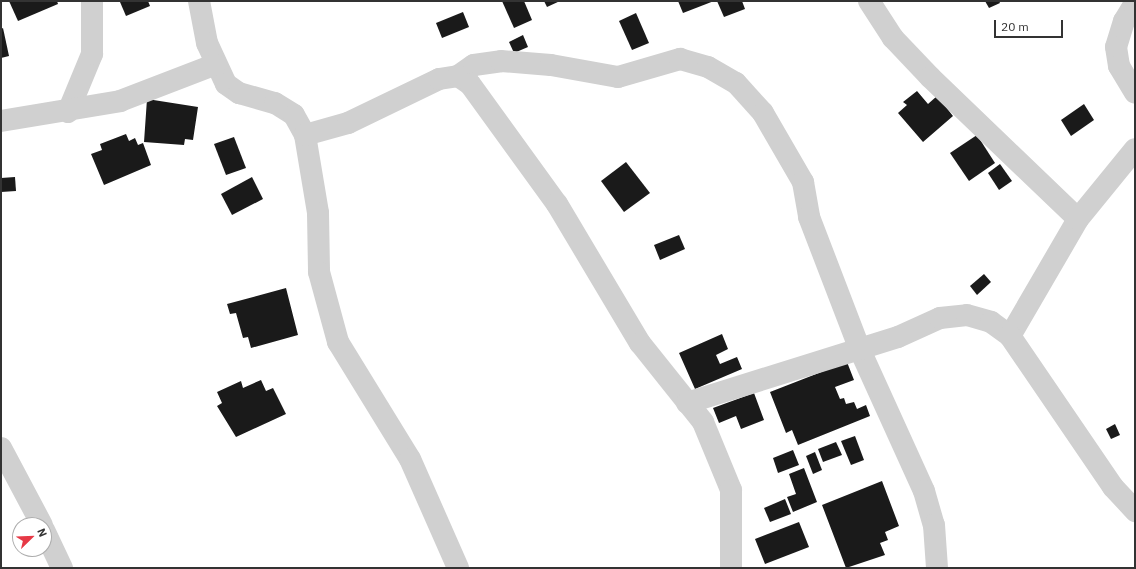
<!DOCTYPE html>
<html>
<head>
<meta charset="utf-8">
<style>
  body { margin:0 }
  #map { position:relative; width:1136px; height:569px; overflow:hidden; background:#fff; font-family:"IBM Plex Sans",sans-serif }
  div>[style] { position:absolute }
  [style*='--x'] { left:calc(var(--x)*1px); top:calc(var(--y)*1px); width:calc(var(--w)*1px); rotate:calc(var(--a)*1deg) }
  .building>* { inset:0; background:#1a1a1a }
  .minor>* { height:22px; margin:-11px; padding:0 11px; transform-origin:11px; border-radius:11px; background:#d0d0d0 }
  span { translate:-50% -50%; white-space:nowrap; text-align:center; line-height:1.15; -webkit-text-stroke:4px #fff; paint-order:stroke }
  .frame { position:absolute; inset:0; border:2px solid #333; pointer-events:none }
  .north { position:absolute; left:12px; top:517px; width:40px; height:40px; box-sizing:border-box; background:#fff; border:1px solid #adadad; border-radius:50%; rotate:67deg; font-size:11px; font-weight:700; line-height:16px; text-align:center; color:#333 }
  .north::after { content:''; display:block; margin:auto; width:14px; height:18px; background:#e63946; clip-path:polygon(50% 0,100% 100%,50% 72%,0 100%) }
  .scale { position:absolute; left:994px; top:20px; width:69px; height:18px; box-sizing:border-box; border:2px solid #333; border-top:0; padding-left:5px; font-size:12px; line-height:14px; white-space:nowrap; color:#333; -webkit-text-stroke:3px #fff; paint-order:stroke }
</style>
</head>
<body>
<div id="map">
  <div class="building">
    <div style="clip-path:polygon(9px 1px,57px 1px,58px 4px,18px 21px)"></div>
    <div style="clip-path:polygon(148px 1px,150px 6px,126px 16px,120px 2px)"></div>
    <div style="clip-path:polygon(502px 1px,524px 1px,532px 20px,514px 28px)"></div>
    <div style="clip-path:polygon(544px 1px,560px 1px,547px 7px)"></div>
    <div style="clip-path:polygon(678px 1px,714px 1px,683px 13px)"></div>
    <div style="clip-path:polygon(717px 1px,742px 1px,745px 9px,724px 17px)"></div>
    <div style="clip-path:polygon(985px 1px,999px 1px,1000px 3px,989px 8px)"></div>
    <div style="clip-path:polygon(463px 12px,469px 27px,442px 38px,436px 23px)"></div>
    <div style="clip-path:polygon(636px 13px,649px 43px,632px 50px,619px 21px)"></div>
    <div style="clip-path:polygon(3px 28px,9px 56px,1px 58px,1px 29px)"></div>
    <div style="clip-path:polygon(523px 35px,528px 47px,514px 53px,509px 42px)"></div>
    <div style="clip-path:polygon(917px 91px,928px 104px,937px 96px,953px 116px,923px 142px,898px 113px,907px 105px,903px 102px)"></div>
    <div style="clip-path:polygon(147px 99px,198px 107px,193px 140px,185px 139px,184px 145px,144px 142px)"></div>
    <div style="clip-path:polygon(1084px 104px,1094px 120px,1071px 136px,1061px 120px)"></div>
    <div style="clip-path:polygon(126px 134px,129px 141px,135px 138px,138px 145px,143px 143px,151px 165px,104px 185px,91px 154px,102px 150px,100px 144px)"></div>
    <div style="clip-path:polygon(977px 135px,995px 163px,969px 181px,950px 153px)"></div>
    <div style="clip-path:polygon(234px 137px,246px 168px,226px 175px,214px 144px)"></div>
    <div style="clip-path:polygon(626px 162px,650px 193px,624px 212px,601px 181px)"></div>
    <div style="clip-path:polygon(1000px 164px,1012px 181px,999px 190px,988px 173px)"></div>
    <div style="clip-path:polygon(15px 177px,16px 191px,1px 192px,1px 178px)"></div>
    <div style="clip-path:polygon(252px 177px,263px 199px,232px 215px,221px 194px)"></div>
    <div style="clip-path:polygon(679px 235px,685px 249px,660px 260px,654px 245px)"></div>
    <div style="clip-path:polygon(984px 274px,991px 282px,977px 295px,970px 286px)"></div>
    <div style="clip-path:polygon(286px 288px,298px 335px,251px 348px,248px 337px,243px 338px,236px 313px,230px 314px,227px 304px)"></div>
    <div style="clip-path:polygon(722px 334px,728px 349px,716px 355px,720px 364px,737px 357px,742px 369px,695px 389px,679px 353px)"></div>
    <div style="clip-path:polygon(847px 362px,854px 380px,835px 387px,840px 399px,844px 398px,846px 404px,854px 402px,857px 409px,866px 405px,870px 416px,798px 445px,792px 430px,786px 433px,770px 392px)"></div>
    <div style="clip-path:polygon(261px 380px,266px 391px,273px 388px,286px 414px,236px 437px,217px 406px,222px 403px,217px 392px,241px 381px,243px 388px)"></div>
    <div style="clip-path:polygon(754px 393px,764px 420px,741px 429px,736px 416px,719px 423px,713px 408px)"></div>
    <div style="clip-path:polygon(1115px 424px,1120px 435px,1111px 439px,1106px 429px)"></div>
    <div style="clip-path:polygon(855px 436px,864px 460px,851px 465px,841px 441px)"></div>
    <div style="clip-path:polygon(836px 442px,842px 455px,823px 462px,818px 449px)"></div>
    <div style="clip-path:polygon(793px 450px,799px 465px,778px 473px,773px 458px)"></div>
    <div style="clip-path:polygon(815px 452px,822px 470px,813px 474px,806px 456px)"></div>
    <div style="clip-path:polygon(804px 468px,817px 502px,793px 512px,787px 497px,796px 494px,789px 474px)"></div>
    <div style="clip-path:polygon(882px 481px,899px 526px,885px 532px,888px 540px,880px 543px,885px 555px,846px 568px,822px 505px)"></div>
    <div style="clip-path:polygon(785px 499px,791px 514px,770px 522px,764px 508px)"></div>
    <div style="clip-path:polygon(799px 522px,809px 547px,765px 564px,755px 539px)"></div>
  </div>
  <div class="minor">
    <div style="--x:199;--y:1;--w:43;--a:79.2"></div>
    <div style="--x:207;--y:43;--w:45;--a:65.1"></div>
    <div style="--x:226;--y:84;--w:16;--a:35"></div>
    <div style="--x:239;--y:93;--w:37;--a:16"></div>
    <div style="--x:275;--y:103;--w:22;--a:32"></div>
    <div style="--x:294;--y:115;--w:23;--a:61"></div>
    <div style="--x:305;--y:135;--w:79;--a:80.5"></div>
    <div style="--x:318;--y:213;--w:59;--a:89"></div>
    <div style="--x:319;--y:272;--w:73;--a:74.8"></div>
    <div style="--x:338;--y:342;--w:137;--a:58.4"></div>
    <div style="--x:410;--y:459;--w:119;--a:66.2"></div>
    <div style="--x:869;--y:1;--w:44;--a:57"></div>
    <div style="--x:893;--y:38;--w:54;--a:46.5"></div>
    <div style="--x:930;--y:77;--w:205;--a:43.8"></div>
    <div style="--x:1135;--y:3;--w:21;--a:121"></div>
    <div style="--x:1124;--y:21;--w:27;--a:107"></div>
    <div style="--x:1116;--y:47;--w:19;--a:81"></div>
    <div style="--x:1119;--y:66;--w:31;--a:59"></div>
    <div style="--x:458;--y:76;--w:19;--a:-35"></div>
    <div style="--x:474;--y:65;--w:27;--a:-8"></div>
    <div style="--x:501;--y:61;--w:50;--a:4.6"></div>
    <div style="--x:551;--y:65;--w:68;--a:10.2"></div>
    <div style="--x:618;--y:77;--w:65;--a:-16.2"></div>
    <div style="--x:680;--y:59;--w:29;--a:16"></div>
    <div style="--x:708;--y:67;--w:32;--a:30"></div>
    <div style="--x:736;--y:83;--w:40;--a:48"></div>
    <div style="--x:763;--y:113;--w:80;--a:59.9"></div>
    <div style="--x:803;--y:182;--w:36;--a:80"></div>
    <div style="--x:809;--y:217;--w:142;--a:69"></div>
    <div style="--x:860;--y:350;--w:155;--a:65.6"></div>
    <div style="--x:924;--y:491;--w:35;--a:74"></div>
    <div style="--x:934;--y:525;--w:43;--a:86"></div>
    <div style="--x:68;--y:112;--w:63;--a:-67.5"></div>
    <div style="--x:92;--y:54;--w:53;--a:-90"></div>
    <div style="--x:1;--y:121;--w:121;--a:-9.5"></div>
    <div style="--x:120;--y:101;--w:101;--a:-21"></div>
    <div style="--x:305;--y:135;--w:45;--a:-15.6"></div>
    <div style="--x:348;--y:123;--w:101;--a:-25.8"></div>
    <div style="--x:439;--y:79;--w:19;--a:-9"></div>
    <div style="--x:458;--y:76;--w:14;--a:34"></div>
    <div style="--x:470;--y:84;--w:148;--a:54.1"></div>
    <div style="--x:557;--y:204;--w:162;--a:59.2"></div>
    <div style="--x:640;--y:343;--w:101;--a:51.4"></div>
    <div style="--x:703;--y:422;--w:74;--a:67.6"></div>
    <div style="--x:731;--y:490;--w:78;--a:90"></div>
    <div style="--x:1010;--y:336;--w:135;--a:-59.8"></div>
    <div style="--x:1078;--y:219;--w:90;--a:-50.8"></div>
    <div style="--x:687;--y:403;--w:221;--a:-17.4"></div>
    <div style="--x:898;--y:337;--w:46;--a:-24.3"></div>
    <div style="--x:940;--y:318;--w:27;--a:-6"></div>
    <div style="--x:967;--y:315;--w:25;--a:16"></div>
    <div style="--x:991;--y:322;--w:24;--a:36"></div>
    <div style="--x:1010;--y:336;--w:183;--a:55.7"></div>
    <div style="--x:1113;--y:487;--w:33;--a:47"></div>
    <div style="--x:1;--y:448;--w:87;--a:62"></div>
    <div style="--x:44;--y:530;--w:42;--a:64.7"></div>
  </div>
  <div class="frame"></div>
  <div class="north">N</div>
  <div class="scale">20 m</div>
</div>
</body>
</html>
